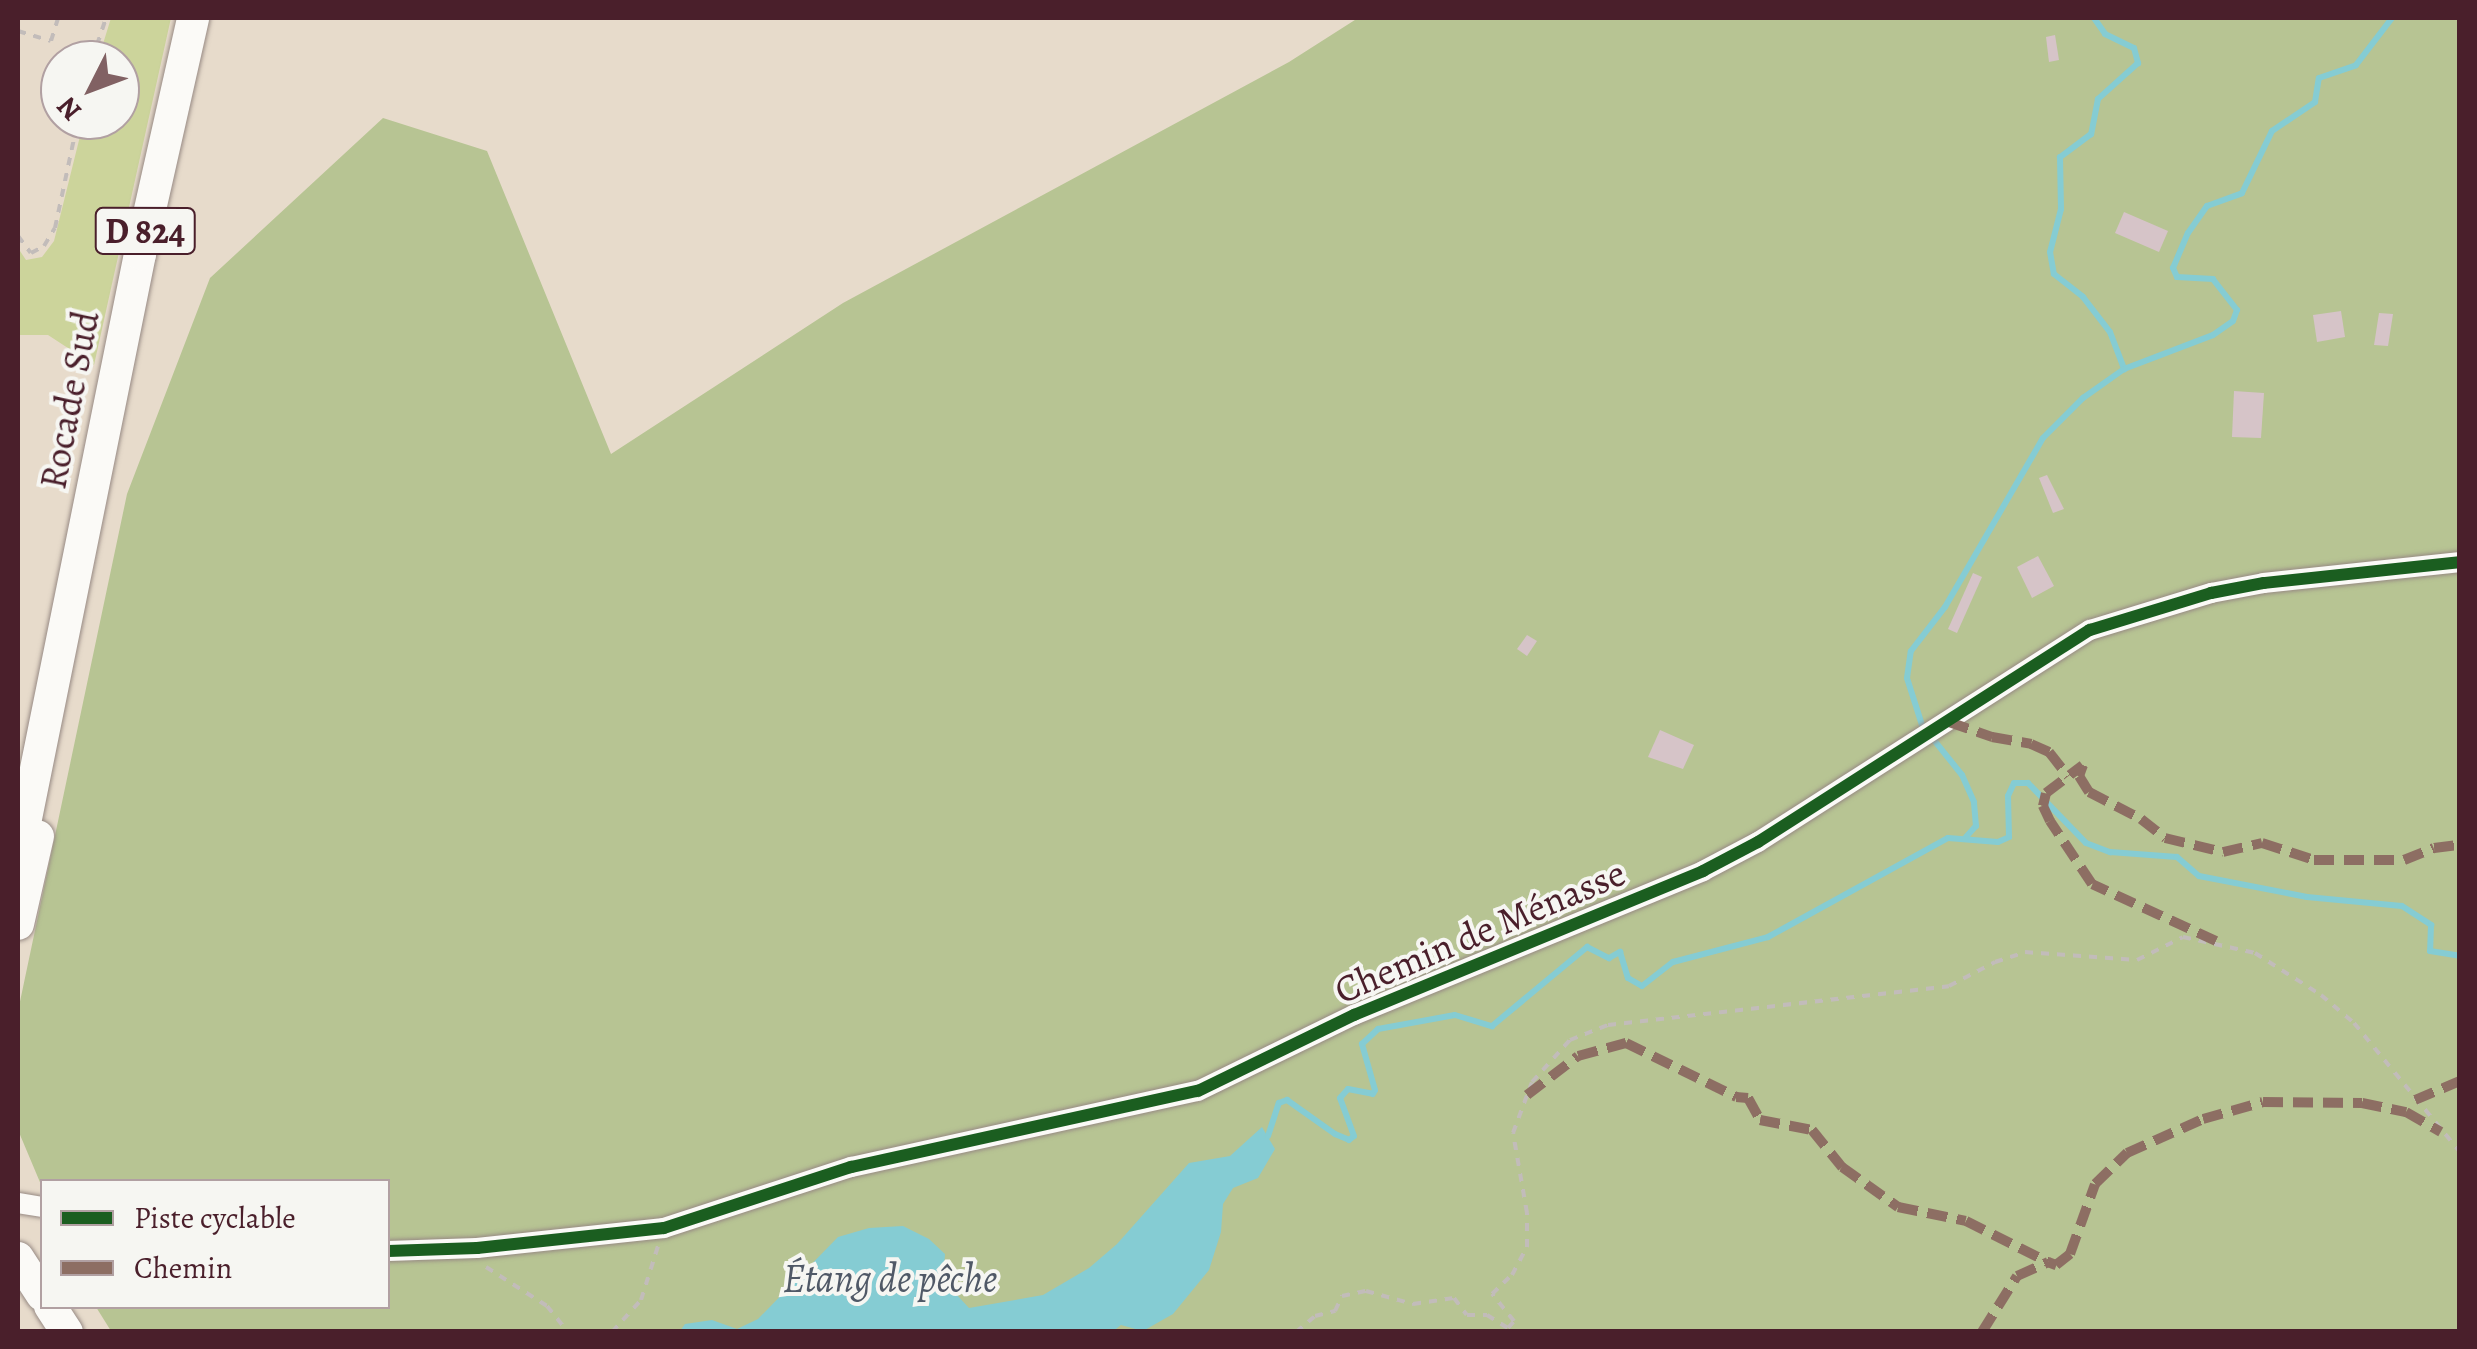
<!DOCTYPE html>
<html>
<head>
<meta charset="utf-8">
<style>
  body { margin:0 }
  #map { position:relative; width:2477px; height:1349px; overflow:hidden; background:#e7dbcb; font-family:Alegreya,serif }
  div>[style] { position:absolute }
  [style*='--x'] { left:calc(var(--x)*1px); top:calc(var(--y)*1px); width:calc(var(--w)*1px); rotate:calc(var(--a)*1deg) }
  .green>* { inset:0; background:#ccd49b }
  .forest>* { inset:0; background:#b7c493 }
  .water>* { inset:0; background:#85ccd3 }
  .stream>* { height:6px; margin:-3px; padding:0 3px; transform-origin:3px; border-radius:3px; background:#85ccd3 }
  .building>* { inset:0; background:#d6c4c8 }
  .path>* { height:4px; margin-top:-2px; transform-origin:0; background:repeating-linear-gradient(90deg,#c2bcba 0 8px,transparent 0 16px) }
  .roads { filter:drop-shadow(0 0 2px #978a84) drop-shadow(0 0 2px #978a84) }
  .street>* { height:20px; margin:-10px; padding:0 10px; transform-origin:10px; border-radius:10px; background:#fbfaf7 }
  .primary>* { height:32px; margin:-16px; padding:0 16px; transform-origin:16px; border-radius:16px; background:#fbfaf7 }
  .quiet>* { height:10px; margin-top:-5px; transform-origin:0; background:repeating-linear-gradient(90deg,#8d6e63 0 20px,transparent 0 30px) }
  .cycleway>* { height:12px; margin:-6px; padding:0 6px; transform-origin:6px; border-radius:6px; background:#1b5e20 }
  span { translate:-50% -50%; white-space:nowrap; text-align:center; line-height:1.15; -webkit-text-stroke:8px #f6f6f2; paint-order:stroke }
  .shield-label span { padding:2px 8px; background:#f6f6f2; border:2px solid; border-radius:8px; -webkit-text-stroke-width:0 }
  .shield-label { font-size:35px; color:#4a1f2b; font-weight:700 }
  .street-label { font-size:38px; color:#4a1f2b }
  .water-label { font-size:40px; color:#505967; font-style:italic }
  .frame { position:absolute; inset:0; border:20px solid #4a1f2b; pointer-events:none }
  .legend { position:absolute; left:40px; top:1179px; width:350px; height:130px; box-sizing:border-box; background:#f6f6f2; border:2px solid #b1a0a2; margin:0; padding:12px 18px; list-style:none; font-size:30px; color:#4a1f2b }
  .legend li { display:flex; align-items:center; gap:20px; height:50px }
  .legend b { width:50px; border:2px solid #b1a0a2 }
  .north { position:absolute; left:40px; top:40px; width:100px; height:100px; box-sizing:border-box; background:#f6f6f2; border:2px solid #b1a0a2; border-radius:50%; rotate:228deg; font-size:28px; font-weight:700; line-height:40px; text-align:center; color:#4a1f2b }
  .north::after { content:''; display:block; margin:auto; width:35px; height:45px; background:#816163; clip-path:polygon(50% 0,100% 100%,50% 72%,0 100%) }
</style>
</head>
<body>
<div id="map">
  <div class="green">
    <div style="clip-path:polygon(111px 18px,171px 18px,94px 365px,48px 335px,18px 335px,18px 248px,26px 260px,42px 257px,54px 241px,84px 120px,120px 120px,120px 60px,98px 60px)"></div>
  </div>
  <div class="forest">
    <div style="clip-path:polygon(1358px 18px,2459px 18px,2459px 1331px,111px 1331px,96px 1307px,388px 1306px,388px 1182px,42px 1182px,42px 1187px,18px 1130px,18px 1011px,127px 494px,210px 278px,383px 118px,487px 151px,611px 454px,843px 303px,1289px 62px)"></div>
  </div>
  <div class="water">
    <div style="clip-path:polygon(1262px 1127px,1275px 1149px,1258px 1178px,1233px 1188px,1223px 1204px,1221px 1232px,1209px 1270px,1173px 1314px,1143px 1331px,1121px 1325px,1112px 1332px,680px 1331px,685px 1324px,712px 1320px,737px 1329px,758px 1319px,838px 1237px,869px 1228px,903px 1226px,929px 1239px,945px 1254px,943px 1280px,969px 1308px,1043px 1295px,1089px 1268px,1117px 1244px,1189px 1163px,1230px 1156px)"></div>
  </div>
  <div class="stream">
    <div style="--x:2094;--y:18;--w:19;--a:55"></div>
    <div style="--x:2105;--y:34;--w:32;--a:26"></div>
    <div style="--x:2134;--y:48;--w:16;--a:75"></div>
    <div style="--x:2138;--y:63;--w:54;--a:138"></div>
    <div style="--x:2098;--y:99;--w:36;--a:101"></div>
    <div style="--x:2091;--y:134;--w:39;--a:143"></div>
    <div style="--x:2060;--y:157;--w:52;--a:88.9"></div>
    <div style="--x:2061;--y:209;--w:44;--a:104.3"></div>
    <div style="--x:2050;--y:252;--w:22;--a:80"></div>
    <div style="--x:2054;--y:274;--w:37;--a:38"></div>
    <div style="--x:2083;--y:297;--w:44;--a:52.4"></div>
    <div style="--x:2110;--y:332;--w:40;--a:69"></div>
    <div style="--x:1966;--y:837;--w:15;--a:-48"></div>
    <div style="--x:1976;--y:826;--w:24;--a:-95"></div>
    <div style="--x:1974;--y:802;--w:30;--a:-114"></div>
    <div style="--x:1962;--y:775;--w:64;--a:-128.7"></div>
    <div style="--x:1922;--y:725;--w:49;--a:-107.7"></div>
    <div style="--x:1907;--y:678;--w:27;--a:-82"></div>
    <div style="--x:1911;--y:651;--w:56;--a:-52.3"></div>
    <div style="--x:1945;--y:607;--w:195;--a:-59.9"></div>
    <div style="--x:2043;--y:438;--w:57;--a:-45"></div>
    <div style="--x:2083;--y:398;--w:50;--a:-35.3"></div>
    <div style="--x:2124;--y:369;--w:95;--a:-20.9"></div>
    <div style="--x:2213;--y:335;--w:24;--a:-35"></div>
    <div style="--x:2233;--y:321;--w:12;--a:-70"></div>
    <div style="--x:2237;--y:310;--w:39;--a:-128"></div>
    <div style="--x:2213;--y:279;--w:36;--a:-177"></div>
    <div style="--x:2177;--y:277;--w:10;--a:-114"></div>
    <div style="--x:2173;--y:268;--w:38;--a:-67"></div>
    <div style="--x:2188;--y:233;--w:33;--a:-55"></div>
    <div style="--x:2207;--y:206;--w:37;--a:-20"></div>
    <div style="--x:2242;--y:193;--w:69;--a:-64.2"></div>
    <div style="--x:2272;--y:131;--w:52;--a:-34"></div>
    <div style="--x:2315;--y:102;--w:24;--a:-81"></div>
    <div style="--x:2319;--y:78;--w:39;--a:-19"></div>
    <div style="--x:2356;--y:65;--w:59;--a:-52.5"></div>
    <div style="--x:1268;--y:1136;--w:35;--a:-72"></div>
    <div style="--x:1279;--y:1103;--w:9;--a:-21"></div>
    <div style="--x:1287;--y:1100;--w:59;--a:35.3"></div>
    <div style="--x:1335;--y:1134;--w:15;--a:23"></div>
    <div style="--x:1349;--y:1140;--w:6;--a:-39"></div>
    <div style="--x:1354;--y:1136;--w:40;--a:-110.2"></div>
    <div style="--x:1340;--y:1098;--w:12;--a:-48"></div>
    <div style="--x:1348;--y:1089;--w:25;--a:11"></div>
    <div style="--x:1373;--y:1094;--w:4;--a:-63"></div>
    <div style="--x:1375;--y:1090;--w:48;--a:-105.8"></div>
    <div style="--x:1362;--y:1044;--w:22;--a:-43"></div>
    <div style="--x:1378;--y:1029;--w:78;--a:-10.3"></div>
    <div style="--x:1455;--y:1015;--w:39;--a:17"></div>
    <div style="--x:1492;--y:1026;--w:124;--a:-39.7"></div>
    <div style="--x:1587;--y:947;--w:25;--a:27"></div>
    <div style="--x:1609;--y:958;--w:13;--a:-29"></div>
    <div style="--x:1620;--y:952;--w:27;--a:73"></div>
    <div style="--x:1628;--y:978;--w:16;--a:30"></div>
    <div style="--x:1642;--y:986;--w:39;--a:-38"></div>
    <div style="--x:1673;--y:962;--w:98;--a:-14.7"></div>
    <div style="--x:1768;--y:937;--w:205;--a:-28.8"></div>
    <div style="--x:1948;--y:838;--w:50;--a:4.6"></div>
    <div style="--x:1998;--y:842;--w:12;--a:-24"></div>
    <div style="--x:2009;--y:837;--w:41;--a:-91.4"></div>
    <div style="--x:2008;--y:796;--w:14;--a:-65"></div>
    <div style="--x:2014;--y:783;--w:14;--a:0"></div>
    <div style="--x:2028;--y:783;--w:83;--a:46"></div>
    <div style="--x:2086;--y:843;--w:26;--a:21"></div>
    <div style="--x:2110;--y:852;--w:67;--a:4.3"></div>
    <div style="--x:2177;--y:857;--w:29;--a:41"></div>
    <div style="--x:2199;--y:876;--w:110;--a:11"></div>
    <div style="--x:2307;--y:897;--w:95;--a:5.4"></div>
    <div style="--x:2402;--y:906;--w:35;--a:33"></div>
    <div style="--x:2431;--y:925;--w:26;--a:92"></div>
    <div style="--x:2430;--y:951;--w:30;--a:9"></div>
  </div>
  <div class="building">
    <div style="clip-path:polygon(2055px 35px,2059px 60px,2049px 62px,2046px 37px)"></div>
    <div style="clip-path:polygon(2124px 212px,2168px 231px,2159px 252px,2115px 233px)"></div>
    <div style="clip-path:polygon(2341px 311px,2345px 337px,2317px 342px,2313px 315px)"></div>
    <div style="clip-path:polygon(2379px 313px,2393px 314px,2388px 346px,2374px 345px)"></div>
    <div style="clip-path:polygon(2234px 391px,2264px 393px,2261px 438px,2232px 437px)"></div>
    <div style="clip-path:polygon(2047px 475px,2064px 509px,2053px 513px,2039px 478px)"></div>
    <div style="clip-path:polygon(2038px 556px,2054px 586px,2032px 598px,2017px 567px)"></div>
    <div style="clip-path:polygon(1973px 573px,1982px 577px,1957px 633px,1948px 629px)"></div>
    <div style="clip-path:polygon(1527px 635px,1537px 641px,1527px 656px,1517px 649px)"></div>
    <div style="clip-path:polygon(1660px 730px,1694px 745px,1683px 769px,1648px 757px)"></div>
  </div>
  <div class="path">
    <div style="--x:18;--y:31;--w:34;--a:17"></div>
    <div style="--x:51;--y:41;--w:24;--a:-73"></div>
    <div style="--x:92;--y:60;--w:44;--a:-71.6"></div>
    <div style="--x:18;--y:236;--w:21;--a:53"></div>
    <div style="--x:31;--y:253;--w:15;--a:-28"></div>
    <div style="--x:44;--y:246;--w:21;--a:-59"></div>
    <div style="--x:55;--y:228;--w:110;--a:-78"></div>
    <div style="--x:486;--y:1267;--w:72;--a:32.6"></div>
    <div style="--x:547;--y:1306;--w:33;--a:51"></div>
    <div style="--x:612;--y:1332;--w:43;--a:-47.8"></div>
    <div style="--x:641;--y:1300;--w:57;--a:-72.5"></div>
    <div style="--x:1296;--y:1332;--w:25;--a:-40"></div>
    <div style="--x:1315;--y:1316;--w:21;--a:-14"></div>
    <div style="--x:1335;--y:1311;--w:17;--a:-65"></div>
    <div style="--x:1342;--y:1296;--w:25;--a:-12"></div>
    <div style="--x:1366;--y:1291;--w:49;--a:15.5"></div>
    <div style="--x:1413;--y:1304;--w:41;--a:-8.3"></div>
    <div style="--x:1454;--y:1298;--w:21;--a:53"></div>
    <div style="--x:1467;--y:1315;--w:20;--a:0"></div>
    <div style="--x:1487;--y:1315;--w:25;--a:32"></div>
    <div style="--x:1508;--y:1328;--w:9;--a:-49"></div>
    <div style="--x:1514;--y:1321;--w:35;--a:-129"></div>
    <div style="--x:1492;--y:1294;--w:28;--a:-44"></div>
    <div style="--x:1512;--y:1275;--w:32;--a:-62"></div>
    <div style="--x:1527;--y:1247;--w:34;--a:-90"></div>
    <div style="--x:1527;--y:1213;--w:81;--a:-99.9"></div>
    <div style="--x:1513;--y:1133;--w:54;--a:-69.6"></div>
    <div style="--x:1532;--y:1082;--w:57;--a:-47.9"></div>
    <div style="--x:1570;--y:1040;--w:41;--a:-21.5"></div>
    <div style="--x:1608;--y:1025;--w:343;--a:-6.5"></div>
    <div style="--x:1949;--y:986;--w:52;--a:-27.6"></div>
    <div style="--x:1995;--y:962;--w:32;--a:-18"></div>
    <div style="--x:2025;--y:952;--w:112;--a:4.1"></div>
    <div style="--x:2137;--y:960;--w:51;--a:-26.6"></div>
    <div style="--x:2183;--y:937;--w:74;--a:12.5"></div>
    <div style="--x:2255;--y:953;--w:78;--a:32.5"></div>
    <div style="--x:2321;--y:995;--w:43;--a:40.3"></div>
    <div style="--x:2354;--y:1023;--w:167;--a:50.6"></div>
  </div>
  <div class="roads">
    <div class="street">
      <div style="--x:18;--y:1203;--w:24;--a:9"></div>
      <div style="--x:388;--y:1251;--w:89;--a:-1.9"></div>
      <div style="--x:477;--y:1248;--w:188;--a:-6.1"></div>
      <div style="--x:664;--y:1228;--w:197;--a:-18.1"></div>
      <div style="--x:851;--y:1167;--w:355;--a:-12.4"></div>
      <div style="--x:1198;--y:1091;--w:174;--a:-26"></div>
      <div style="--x:1354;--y:1015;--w:378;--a:-22.4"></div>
      <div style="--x:1703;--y:871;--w:62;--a:-27.8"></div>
      <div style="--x:1758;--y:842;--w:394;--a:-32.6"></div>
      <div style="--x:2090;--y:630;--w:127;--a:-17"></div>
      <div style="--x:2211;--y:593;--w:54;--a:-10.7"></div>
      <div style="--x:2264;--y:583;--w:197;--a:-6.1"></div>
    </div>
    <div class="primary">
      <div style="--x:18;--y:858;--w:616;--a:-78.58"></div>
      <div style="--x:140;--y:254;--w:242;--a:-77.3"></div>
      <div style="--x:18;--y:924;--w:90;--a:-77.2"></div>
      <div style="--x:18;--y:1258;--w:44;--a:57"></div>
      <div style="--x:50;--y:1306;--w:31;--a:57"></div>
    </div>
  </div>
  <div class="quiet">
    <div style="--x:1949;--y:722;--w:46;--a:19.2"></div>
    <div style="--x:1992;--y:737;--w:40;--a:10"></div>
    <div style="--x:2031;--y:744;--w:20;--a:24"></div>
    <div style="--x:2049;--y:752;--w:31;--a:52"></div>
    <div style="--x:2216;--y:941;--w:136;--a:-155.3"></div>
    <div style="--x:2092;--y:884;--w:76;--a:-123.7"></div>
    <div style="--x:2050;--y:821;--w:17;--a:-115"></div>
    <div style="--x:2043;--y:806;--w:13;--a:-77"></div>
    <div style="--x:2046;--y:793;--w:46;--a:-37.1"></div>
    <div style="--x:2083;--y:765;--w:12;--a:110"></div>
    <div style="--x:2079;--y:776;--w:19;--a:58"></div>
    <div style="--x:2089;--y:792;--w:59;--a:27.4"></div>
    <div style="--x:2141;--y:819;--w:31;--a:38"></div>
    <div style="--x:2165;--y:838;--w:60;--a:13.6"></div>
    <div style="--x:2223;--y:852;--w:40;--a:-13"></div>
    <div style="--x:2262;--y:843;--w:55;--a:18.1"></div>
    <div style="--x:2314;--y:860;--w:90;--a:0"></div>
    <div style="--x:2404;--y:860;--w:32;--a:-22"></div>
    <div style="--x:2434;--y:848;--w:26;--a:-7"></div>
    <div style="--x:1527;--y:1095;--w:64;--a:-37.4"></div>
    <div style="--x:1578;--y:1056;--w:50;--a:-15.2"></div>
    <div style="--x:1626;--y:1043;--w:123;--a:26.1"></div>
    <div style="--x:1736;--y:1097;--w:12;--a:5"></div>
    <div style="--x:1748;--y:1098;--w:25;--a:61"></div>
    <div style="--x:1760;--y:1120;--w:53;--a:10.9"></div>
    <div style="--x:1812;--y:1130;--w:48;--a:51"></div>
    <div style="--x:1842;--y:1167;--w:69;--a:35.5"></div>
    <div style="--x:1898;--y:1207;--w:69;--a:11.6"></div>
    <div style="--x:1966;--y:1221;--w:92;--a:26.6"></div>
    <div style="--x:2415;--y:1100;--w:49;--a:-22.9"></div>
    <div style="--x:1982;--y:1332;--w:66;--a:-58"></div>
    <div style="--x:2017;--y:1276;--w:34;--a:-24"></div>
    <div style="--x:2048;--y:1262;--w:9;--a:21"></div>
    <div style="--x:2056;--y:1265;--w:18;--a:-38"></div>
    <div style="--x:2070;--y:1254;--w:74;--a:-70.3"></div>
    <div style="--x:2095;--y:1184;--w:45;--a:-44.1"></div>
    <div style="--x:2127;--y:1153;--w:83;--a:-24.1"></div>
    <div style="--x:2203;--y:1119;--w:62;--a:-15.8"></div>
    <div style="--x:2263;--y:1102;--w:99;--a:0.6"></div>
    <div style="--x:2362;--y:1103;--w:45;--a:11.6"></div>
    <div style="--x:2406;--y:1112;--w:40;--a:29.7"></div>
  </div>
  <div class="cycleway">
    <div style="--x:388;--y:1251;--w:89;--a:-1.9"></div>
    <div style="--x:477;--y:1248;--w:188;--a:-6.1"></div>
    <div style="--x:664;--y:1228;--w:197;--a:-18.1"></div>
    <div style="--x:851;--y:1167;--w:355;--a:-12.4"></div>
    <div style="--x:1198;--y:1091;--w:174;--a:-26"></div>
    <div style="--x:1354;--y:1015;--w:378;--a:-22.4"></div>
    <div style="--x:1703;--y:871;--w:62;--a:-27.8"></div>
    <div style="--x:1758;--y:842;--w:394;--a:-32.6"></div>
    <div style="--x:2090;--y:630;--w:127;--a:-17"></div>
    <div style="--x:2211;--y:593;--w:54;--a:-10.7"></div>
    <div style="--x:2264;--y:583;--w:197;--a:-6.1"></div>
  </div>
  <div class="shield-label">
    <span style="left:145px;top:231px">D 824</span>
  </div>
  <div class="street-label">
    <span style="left:70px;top:400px;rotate:-79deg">Rocade Sud</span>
    <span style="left:1480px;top:932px;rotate:-23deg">Chemin de Ménasse</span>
  </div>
  <div class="water-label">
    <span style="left:890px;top:1279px">Étang de pêche</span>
  </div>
  <div class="frame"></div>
  <ul class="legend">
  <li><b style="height:12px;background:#1b5e20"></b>Piste cyclable</li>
  <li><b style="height:12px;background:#8d6e63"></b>Chemin</li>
  </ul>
  <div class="north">N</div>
</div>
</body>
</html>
